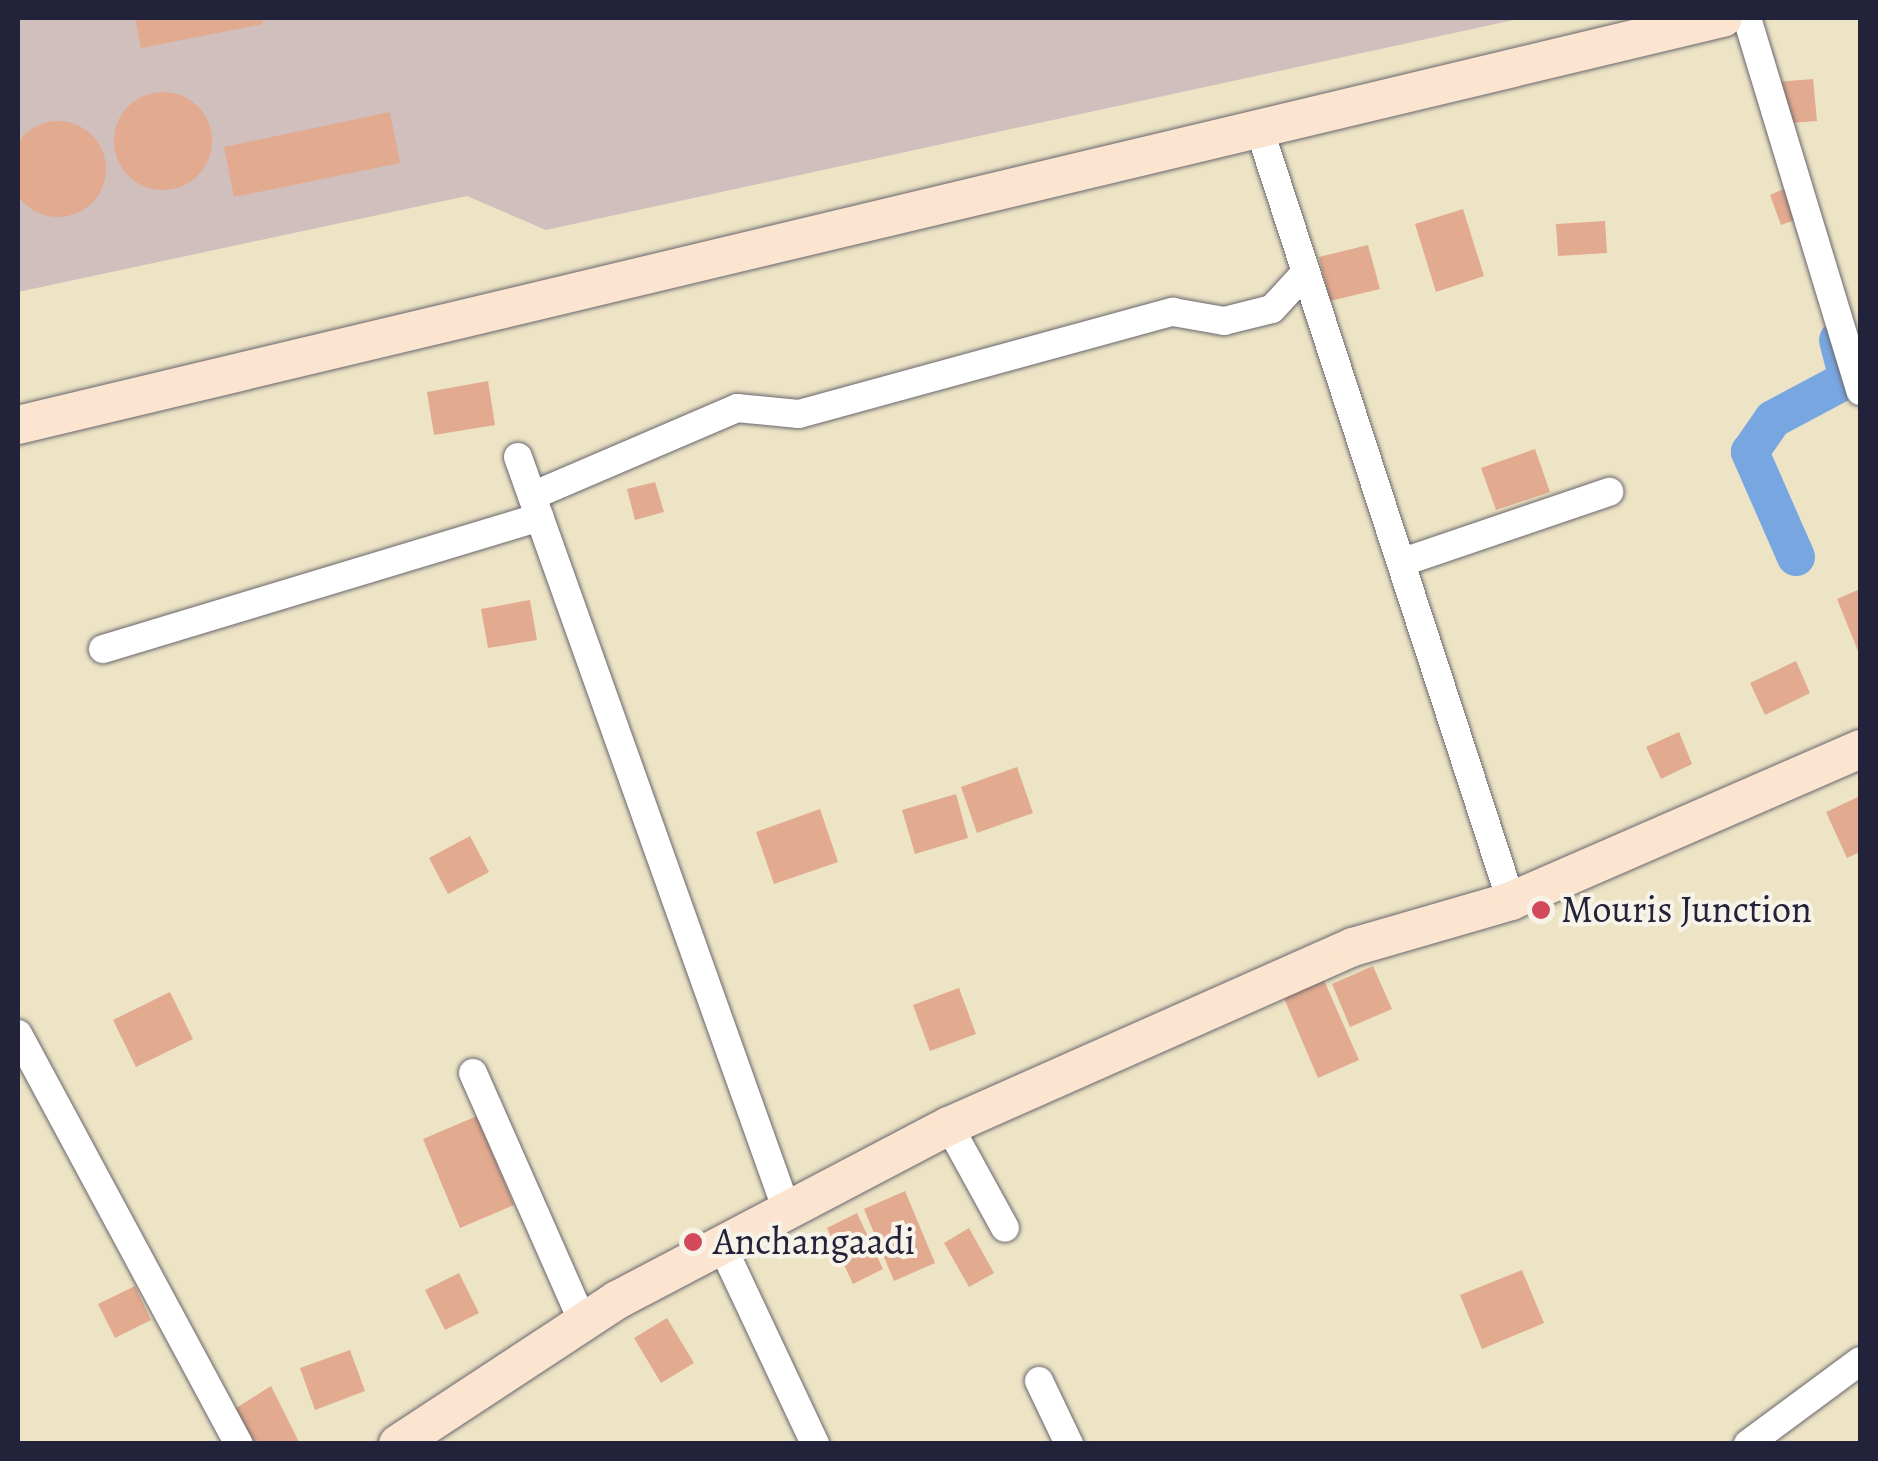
<!DOCTYPE html>
<html>
<head>
<meta charset="utf-8">
<style>
  body { margin:0 }
  #map { position:relative; width:1878px; height:1461px; overflow:hidden; background:#ede4c6; font-family:Alegreya,serif }
  div>[style] { position:absolute }
  [style*='--x'] { left:calc(var(--x)*1px); top:calc(var(--y)*1px); width:calc(var(--w)*1px); rotate:calc(var(--a)*1deg) }
  .industrial>* { inset:0; background:#d1bfbd }
  .canal>* { height:38px; margin:-19px; padding:0 19px; transform-origin:19px; border-radius:19px; background:#78a6e1 }
  .building>* { inset:0; background:#e2aa8e }
  .round { border-radius:50% }
  .roads { filter:drop-shadow(0 0 2px #69666c) drop-shadow(0 0 2px #69666c) }
  .minor>* { height:28px; margin:-14px; padding:0 14px; transform-origin:14px; border-radius:14px; background:#fff }
  .secondary>* { height:38px; margin:-19px; padding:0 19px; transform-origin:19px; border-radius:19px; background:#fce5d0 }
  .dots>* { width:28px; height:28px; translate:-50% -50%; box-sizing:border-box; border:5px solid #f7f3e8; border-radius:50% }
  span { translate:-50% -50%; white-space:nowrap; text-align:center; line-height:1.15; -webkit-text-stroke:8px #f7f3e8; paint-order:stroke }
  .poi-label { font-size:38px; color:#22223b }
  .left { translate:0 -50%; text-align:left }
  .frame { position:absolute; inset:0; border:20px solid #22223b; pointer-events:none }
</style>
</head>
<body>
<div id="map">
  <div class="industrial">
    <div style="clip-path:polygon(18px 18px,1523px 18px,546px 230px,467px 196px,18px 292px)"></div>
  </div>
  <div class="canal">
    <div style="--x:1796;--y:557;--w:115;--a:-113.7"></div>
    <div style="--x:1750;--y:452;--w:40;--a:-55.1"></div>
    <div style="--x:1773;--y:419;--w:85;--a:-28.1"></div>
    <div style="--x:1848;--y:379;--w:40;--a:-104.4"></div>
  </div>
  <div class="building">
    <div style="clip-path:polygon(135px 18px,262px 18px,263px 24px,141px 48px)"></div>
    <div style="clip-path:polygon(1813px 79px,1817px 121px,1778px 124px,1775px 82px)"></div>
    <div class="round" style="left:114px;top:92px;width:98px;height:98px"></div>
    <div style="clip-path:polygon(390px 112px,400px 163px,234px 197px,224px 147px)"></div>
    <div class="round" style="left:10px;top:121px;width:96px;height:96px"></div>
    <div style="clip-path:polygon(1788px 187px,1800px 218px,1781px 225px,1770px 195px)"></div>
    <div style="clip-path:polygon(1463px 209px,1484px 276px,1436px 292px,1415px 224px)"></div>
    <div style="clip-path:polygon(1605px 221px,1607px 253px,1558px 256px,1556px 224px)"></div>
    <div style="clip-path:polygon(1368px 245px,1380px 289px,1330px 301px,1319px 257px)"></div>
    <div style="clip-path:polygon(488px 381px,495px 425px,434px 435px,427px 392px)"></div>
    <div style="clip-path:polygon(1535px 449px,1550px 492px,1496px 510px,1481px 468px)"></div>
    <div style="clip-path:polygon(655px 482px,664px 512px,635px 520px,627px 489px)"></div>
    <div style="clip-path:polygon(1860px 589px,1860px 656px,1837px 599px)"></div>
    <div style="clip-path:polygon(530px 600px,537px 640px,488px 648px,481px 609px)"></div>
    <div style="clip-path:polygon(1796px 661px,1810px 693px,1765px 715px,1750px 683px)"></div>
    <div style="clip-path:polygon(1679px 732px,1692px 764px,1661px 779px,1646px 747px)"></div>
    <div style="clip-path:polygon(1017px 767px,1033px 813px,977px 833px,961px 787px)"></div>
    <div style="clip-path:polygon(956px 794px,968px 838px,915px 854px,902px 810px)"></div>
    <div style="clip-path:polygon(1860px 796px,1860px 852px,1847px 858px,1826px 812px)"></div>
    <div style="clip-path:polygon(820px 809px,838px 862px,774px 884px,756px 832px)"></div>
    <div style="clip-path:polygon(470px 836px,489px 872px,448px 894px,429px 858px)"></div>
    <div style="clip-path:polygon(1373px 966px,1392px 1009px,1350px 1027px,1332px 984px)"></div>
    <div style="clip-path:polygon(1323px 978px,1359px 1060px,1318px 1078px,1283px 996px)"></div>
    <div style="clip-path:polygon(959px 988px,976px 1034px,930px 1051px,913px 1005px)"></div>
    <div style="clip-path:polygon(170px 992px,193px 1039px,136px 1067px,113px 1020px)"></div>
    <div style="clip-path:polygon(477px 1116px,514px 1205px,460px 1228px,423px 1139px)"></div>
    <div style="clip-path:polygon(905px 1191px,935px 1263px,894px 1281px,864px 1209px)"></div>
    <div style="clip-path:polygon(857px 1213px,883px 1269px,853px 1284px,827px 1228px)"></div>
    <div style="clip-path:polygon(969px 1228px,994px 1273px,969px 1287px,944px 1243px)"></div>
    <div style="clip-path:polygon(1522px 1270px,1544px 1323px,1482px 1349px,1460px 1295px)"></div>
    <div style="clip-path:polygon(459px 1273px,479px 1313px,445px 1330px,425px 1290px)"></div>
    <div style="clip-path:polygon(135px 1286px,151px 1320px,115px 1338px,98px 1304px)"></div>
    <div style="clip-path:polygon(667px 1318px,694px 1363px,661px 1383px,634px 1338px)"></div>
    <div style="clip-path:polygon(350px 1350px,365px 1391px,315px 1410px,300px 1368px)"></div>
    <div style="clip-path:polygon(271px 1386px,300px 1444px,251px 1444px,233px 1410px)"></div>
  </div>
  <div class="roads">
    <div class="minor">
      <div style="--x:1747;--y:18;--w:390;--a:73.1"></div>
      <div style="--x:1259;--y:128;--w:813;--a:71.94"></div>
      <div style="--x:518;--y:457;--w:797;--a:70.36"></div>
      <div style="--x:532;--y:496;--w:223;--a:-23.2"></div>
      <div style="--x:737;--y:408;--w:62;--a:5.5"></div>
      <div style="--x:799;--y:414;--w:388;--a:-15.3"></div>
      <div style="--x:1173;--y:312;--w:52;--a:10"></div>
      <div style="--x:1224;--y:321;--w:49;--a:-14"></div>
      <div style="--x:1272;--y:309;--w:50;--a:-47.4"></div>
      <div style="--x:1403;--y:562;--w:218;--a:-18.8"></div>
      <div style="--x:103;--y:649;--w:456;--a:-16.8"></div>
      <div style="--x:18;--y:1034;--w:466;--a:61.7"></div>
      <div style="--x:473;--y:1073;--w:272;--a:66.2"></div>
      <div style="--x:949;--y:1126;--w:116;--a:61.2"></div>
      <div style="--x:722;--y:1246;--w:219;--a:64.8"></div>
      <div style="--x:1039;--y:1381;--w:70;--a:64.5"></div>
      <div style="--x:1748;--y:1444;--w:139;--a:-36.5"></div>
    </div>
    <div class="secondary">
      <div style="--x:18;--y:425;--w:1753;--a:-13.43"></div>
      <div style="--x:398;--y:1444;--w:262;--a:-33.3"></div>
      <div style="--x:617;--y:1300;--w:375;--a:-27.7"></div>
      <div style="--x:949;--y:1126;--w:442;--a:-23.9"></div>
      <div style="--x:1353;--y:947;--w:165;--a:-16.2"></div>
      <div style="--x:1511;--y:901;--w:381;--a:-23.5"></div>
    </div>
  </div>
  <div class="dots">
    <div style="left:1541px;top:910px;background:#d1495b"></div>
    <div style="left:693px;top:1242px;background:#d1495b"></div>
  </div>
  <div class="poi-label">
    <span class="left" style="left:1561px;top:910px">Mouris Junction</span>
    <span class="left" style="left:713px;top:1242px">Anchangaadi</span>
  </div>
  <div class="frame"></div>
</div>
</body>
</html>
